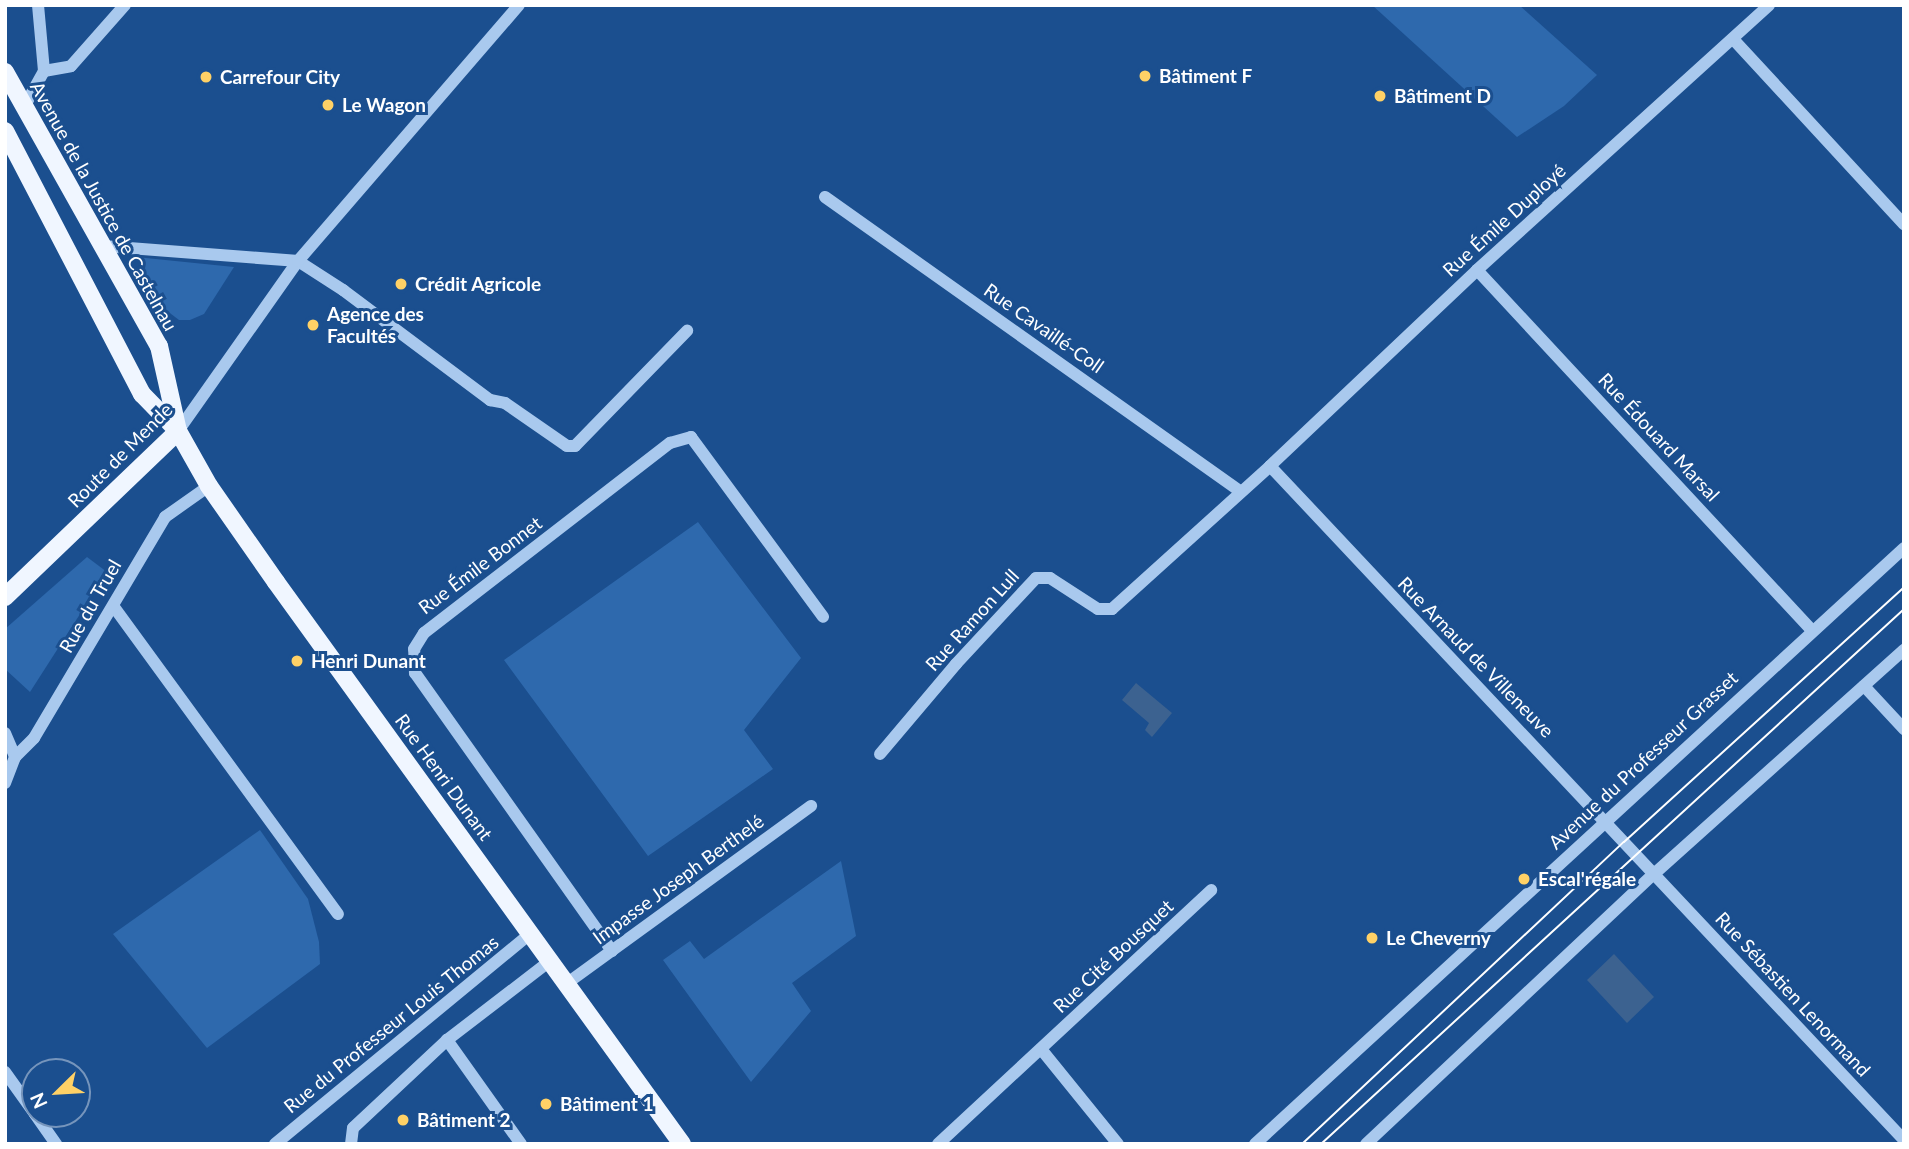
<!DOCTYPE html>
<html>
<head>
<meta charset="utf-8">
<style>
  body { margin:0 }
  #map { position:relative; width:1909px; height:1149px; overflow:hidden; background:#1b4f8f; font-family:Lato,sans-serif }
  div>[style] { position:absolute }
  [style*='--x'] { left:calc(var(--x)*1px); top:calc(var(--y)*1px); width:calc(var(--w)*1px); rotate:calc(var(--a)*1deg) }
  .green>* { inset:0; background:#2e69ad }
  .water>* { inset:0; background:#3c6290 }
  .minor>* { height:12px; margin:-6px; padding:0 6px; transform-origin:6px; border-radius:6px; background:#a9c9ee }
  .major>* { height:18px; margin:-9px; padding:0 9px; transform-origin:9px; border-radius:9px; background:#f0f6ff }
  .tram>* { height:2px; margin:-1px; padding:0 1px; transform-origin:1px; border-radius:1px; background:#fff }
  .dots>* { width:19px; height:19px; translate:-50% -50%; box-sizing:border-box; border:4px solid #1b4f8f; border-radius:50% }
  span { translate:-50% -50%; white-space:nowrap; text-align:center; line-height:1.15; -webkit-text-stroke:6px #1b4f8f; paint-order:stroke }
  .poi-label { font-size:19px; color:#fff; font-weight:700 }
  .left { translate:0 -50%; text-align:left }
  .street-label { font-size:19px; color:#fff }
  .frame { position:absolute; inset:0; border:7px solid #fff; pointer-events:none }
  .north { position:absolute; left:21px; top:1058px; width:70px; height:70px; box-sizing:border-box; background:#1b4f8f; border:2px solid #7695bc; border-radius:50%; rotate:246deg; font-size:19px; font-weight:700; line-height:28px; text-align:center; color:#fff }
  .north::after { content:''; display:block; margin:auto; width:24px; height:32px; background:#ffd166; clip-path:polygon(50% 0,100% 100%,50% 72%,0 100%) }
</style>
</head>
<body>
<div id="map">
  <div class="green">
    <div style="clip-path:polygon(1372px 5px,1519px 5px,1597px 75px,1564px 106px,1517px 137px)"></div>
    <div style="clip-path:polygon(136px 257px,234px 267px,204px 314px,190px 320px,179px 320px,162px 307px)"></div>
    <div style="clip-path:polygon(698px 522px,801px 658px,744px 730px,773px 769px,648px 856px,504px 660px)"></div>
    <div style="clip-path:polygon(87px 557px,107px 572px,30px 692px,5px 669px,5px 629px)"></div>
    <div style="clip-path:polygon(260px 830px,308px 899px,319px 942px,320px 964px,207px 1048px,113px 934px)"></div>
    <div style="clip-path:polygon(841px 861px,856px 936px,792px 983px,811px 1011px,751px 1082px,663px 960px,690px 941px,704px 959px)"></div>
  </div>
  <div class="water">
    <div style="clip-path:polygon(1136px 683px,1172px 713px,1152px 737px,1145px 730px,1149px 723px,1122px 700px)"></div>
    <div style="clip-path:polygon(1614px 954px,1654px 997px,1627px 1023px,1587px 980px)"></div>
  </div>
  <div class="minor">
    <div style="--x:1733;--y:39;--w:252;--a:47.3"></div>
    <div style="--x:44;--y:71;--w:27;--a:-10"></div>
    <div style="--x:71;--y:66;--w:81;--a:-48.5"></div>
    <div style="--x:24;--y:107;--w:41;--a:-60.9"></div>
    <div style="--x:44;--y:71;--w:66;--a:-95.2"></div>
    <div style="--x:825;--y:197;--w:509;--a:35.32"></div>
    <div style="--x:103;--y:246;--w:196;--a:4.4"></div>
    <div style="--x:298;--y:261;--w:54;--a:32.8"></div>
    <div style="--x:343;--y:290;--w:184;--a:36.8"></div>
    <div style="--x:490;--y:400;--w:15;--a:11"></div>
    <div style="--x:505;--y:403;--w:75;--a:34.7"></div>
    <div style="--x:567;--y:446;--w:8;--a:0"></div>
    <div style="--x:575;--y:446;--w:161;--a:-45.8"></div>
    <div style="--x:1477;--y:270;--w:492;--a:47.1"></div>
    <div style="--x:178;--y:431;--w:208;--a:-54.8"></div>
    <div style="--x:298;--y:261;--w:338;--a:-49.2"></div>
    <div style="--x:1270;--y:466;--w:925;--a:46.75"></div>
    <div style="--x:114;--y:607;--w:380;--a:53.9"></div>
    <div style="--x:1864;--y:686;--w:59;--a:47.1"></div>
    <div style="--x:5;--y:733;--w:26;--a:67"></div>
    <div style="--x:15;--y:757;--w:28;--a:111"></div>
    <div style="--x:880;--y:754;--w:118;--a:-49.8"></div>
    <div style="--x:956;--y:664;--w:117;--a:-47.1"></div>
    <div style="--x:1036;--y:578;--w:14;--a:0"></div>
    <div style="--x:1050;--y:578;--w:57;--a:32.9"></div>
    <div style="--x:1098;--y:609;--w:14;--a:0"></div>
    <div style="--x:1112;--y:609;--w:213;--a:-42.1"></div>
    <div style="--x:1270;--y:466;--w:285;--a:-43.4"></div>
    <div style="--x:1477;--y:270;--w:394;--a:-42.2"></div>
    <div style="--x:15;--y:757;--w:27;--a:-45"></div>
    <div style="--x:34;--y:738;--w:257;--a:-59.3"></div>
    <div style="--x:165;--y:517;--w:54;--a:-35.2"></div>
    <div style="--x:612;--y:951;--w:341;--a:-125.3"></div>
    <div style="--x:415;--y:673;--w:24;--a:-92"></div>
    <div style="--x:414;--y:649;--w:19;--a:-58"></div>
    <div style="--x:424;--y:633;--w:311;--a:-37.7"></div>
    <div style="--x:670;--y:443;--w:22;--a:-16"></div>
    <div style="--x:691;--y:437;--w:223;--a:53.7"></div>
    <div style="--x:566;--y:984;--w:303;--a:-36"></div>
    <div style="--x:1041;--y:1049;--w:122;--a:51"></div>
    <div style="--x:5;--y:1072;--w:52;--a:54.5"></div>
    <div style="--x:35;--y:1114;--w:37;--a:55"></div>
    <div style="--x:275;--y:1144;--w:332;--a:-39.5"></div>
    <div style="--x:351;--y:1144;--w:16;--a:-83"></div>
    <div style="--x:353;--y:1128;--w:129;--a:-43.1"></div>
    <div style="--x:521;--y:1144;--w:128;--a:-125.4"></div>
    <div style="--x:447;--y:1040;--w:130;--a:-37.5"></div>
    <div style="--x:938;--y:1144;--w:373;--a:-42.9"></div>
    <div style="--x:1255;--y:1144;--w:881;--a:-42.56"></div>
    <div style="--x:1366;--y:1144;--w:395;--a:-43.2"></div>
    <div style="--x:1654;--y:874;--w:336;--a:-41.9"></div>
  </div>
  <div class="major">
    <div style="--x:5;--y:72;--w:314;--a:60.7"></div>
    <div style="--x:159;--y:346;--w:87;--a:77.4"></div>
    <div style="--x:5;--y:131;--w:297;--a:62.5"></div>
    <div style="--x:142;--y:394;--w:52;--a:45.8"></div>
    <div style="--x:178;--y:431;--w:63;--a:60.6"></div>
    <div style="--x:209;--y:486;--w:117;--a:55.1"></div>
    <div style="--x:276;--y:582;--w:693;--a:54.15"></div>
    <div style="--x:5;--y:597;--w:240;--a:-43.8"></div>
  </div>
  <div class="tram">
    <div style="--x:1302;--y:1144;--w:441;--a:-43.2"></div>
    <div style="--x:1624;--y:842;--w:379;--a:-42.3"></div>
    <div style="--x:1321;--y:1144;--w:791;--a:-42.54"></div>
  </div>
  <div class="dots">
    <div style="left:1145px;top:76px;background:#ffd166"></div>
    <div style="left:206px;top:77px;background:#ffd166"></div>
    <div style="left:1380px;top:96px;background:#ffd166"></div>
    <div style="left:328px;top:105px;background:#ffd166"></div>
    <div style="left:401px;top:284px;background:#ffd166"></div>
    <div style="left:313px;top:325px;background:#ffd166"></div>
    <div style="left:297px;top:661px;background:#ffd166"></div>
    <div style="left:1524px;top:879px;background:#ffd166"></div>
    <div style="left:1372px;top:938px;background:#ffd166"></div>
    <div style="left:546px;top:1104px;background:#ffd166"></div>
    <div style="left:403px;top:1120px;background:#ffd166"></div>
  </div>
  <div class="poi-label">
    <span class="left" style="left:1159px;top:76px">Bâtiment F</span>
    <span class="left" style="left:220px;top:77px">Carrefour City</span>
    <span class="left" style="left:1394px;top:96px">Bâtiment D</span>
    <span class="left" style="left:342px;top:105px">Le Wagon</span>
    <span class="left" style="left:415px;top:284px">Crédit Agricole</span>
    <span class="left" style="left:327px;top:325px">Agence des<br>Facultés</span>
    <span class="left" style="left:311px;top:661px">Henri Dunant</span>
    <span class="left" style="left:1538px;top:879px">Escal'régale</span>
    <span class="left" style="left:1386px;top:938px">Le Cheverny</span>
    <span class="left" style="left:560px;top:1104px">Bâtiment 1</span>
    <span class="left" style="left:417px;top:1120px">Bâtiment 2</span>
  </div>
  <div class="street-label">
    <span style="left:104px;top:206px;rotate:61deg">Avenue de la Justice de Castelnau</span>
    <span style="left:1504px;top:220px;rotate:-42deg">Rue Émile Duployé</span>
    <span style="left:1044px;top:328px;rotate:35deg">Rue Cavaillé-Coll</span>
    <span style="left:1659px;top:437px;rotate:47deg">Rue Édouard Marsal</span>
    <span style="left:120px;top:455px;rotate:-45deg">Route de Mende</span>
    <span style="left:480px;top:565px;rotate:-37deg">Rue Émile Bonnet</span>
    <span style="left:90px;top:606px;rotate:-60deg">Rue du Truel</span>
    <span style="left:972px;top:620px;rotate:-48deg">Rue Ramon Lull</span>
    <span style="left:1476px;top:657px;rotate:46deg">Rue Arnaud de Villeneuve</span>
    <span style="left:1643px;top:760px;rotate:-43deg">Avenue du Professeur Grasset</span>
    <span style="left:444px;top:777px;rotate:54deg">Rue Henri Dunant</span>
    <span style="left:678px;top:879px;rotate:-36deg">Impasse Joseph Berthelé</span>
    <span style="left:1113px;top:956px;rotate:-43deg">Rue Cité Bousquet</span>
    <span style="left:1793px;top:994px;rotate:47deg">Rue Sébastien Lenormand</span>
    <span style="left:391px;top:1024px;rotate:-39deg">Rue du Professeur Louis Thomas</span>
  </div>
  <div class="frame"></div>
  <div class="north">N</div>
</div>
</body>
</html>
